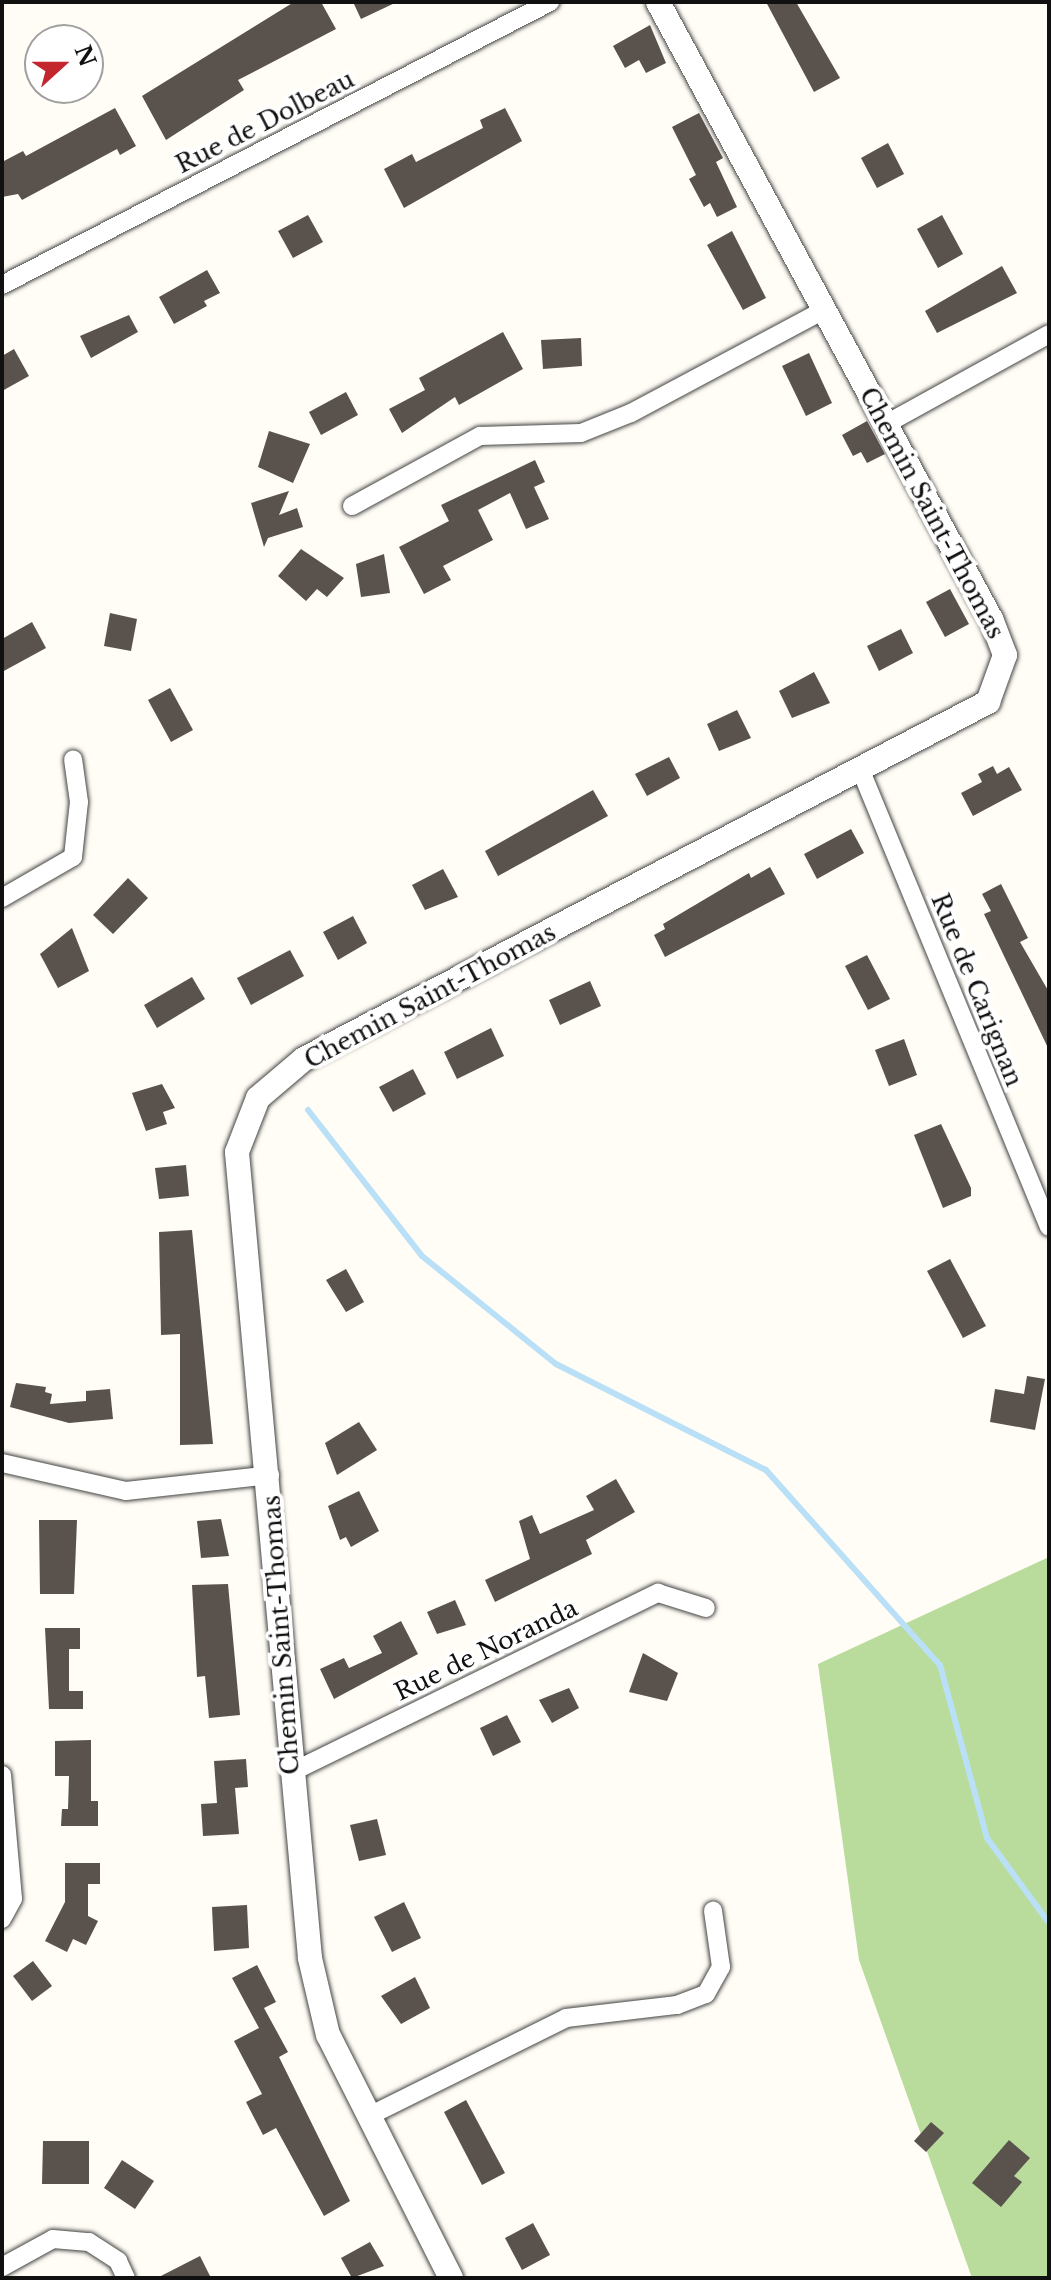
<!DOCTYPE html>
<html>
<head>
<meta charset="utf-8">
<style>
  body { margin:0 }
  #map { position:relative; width:1051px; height:2280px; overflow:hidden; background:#fffdf5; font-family:"Libre Baskerville",serif }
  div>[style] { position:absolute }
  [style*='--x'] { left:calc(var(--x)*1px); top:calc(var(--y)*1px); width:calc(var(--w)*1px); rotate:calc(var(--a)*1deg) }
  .forest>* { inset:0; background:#b9dc9c }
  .stream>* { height:6px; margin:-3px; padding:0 3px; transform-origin:3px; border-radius:3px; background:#b9e0f7 }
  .building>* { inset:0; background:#5a524d }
  .roads { filter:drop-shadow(0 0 2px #444) drop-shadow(0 0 2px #444) }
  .minor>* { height:18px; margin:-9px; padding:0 9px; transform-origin:9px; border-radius:9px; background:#fff }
  .tertiary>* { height:24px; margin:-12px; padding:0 12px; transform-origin:12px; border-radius:12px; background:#fff }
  span { translate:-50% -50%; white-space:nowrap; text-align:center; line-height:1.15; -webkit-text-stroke:8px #fff; paint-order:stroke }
  .street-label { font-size:24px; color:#111 }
  .frame { position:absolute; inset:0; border:4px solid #111; pointer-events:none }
  .north { position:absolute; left:24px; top:24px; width:80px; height:80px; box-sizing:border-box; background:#fff; border:2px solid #a0a0a0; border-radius:50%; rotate:69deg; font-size:22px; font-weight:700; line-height:32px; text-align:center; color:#111 }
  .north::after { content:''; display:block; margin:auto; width:28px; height:36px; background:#c4262e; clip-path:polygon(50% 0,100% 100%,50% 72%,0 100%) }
</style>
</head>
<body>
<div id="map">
  <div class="forest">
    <div style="clip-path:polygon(1049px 1557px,1049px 2278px,972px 2278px,859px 1960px,818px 1664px)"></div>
  </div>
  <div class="stream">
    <div style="--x:308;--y:1110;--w:185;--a:52"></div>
    <div style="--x:422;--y:1256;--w:172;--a:38.9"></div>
    <div style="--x:556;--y:1364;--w:235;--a:26.8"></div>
    <div style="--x:766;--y:1470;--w:261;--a:48.3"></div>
    <div style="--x:940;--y:1665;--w:179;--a:74.8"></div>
    <div style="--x:987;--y:1838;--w:105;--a:53.9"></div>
  </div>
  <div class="building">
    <div style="clip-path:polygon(294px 2px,321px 2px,336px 29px,238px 80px,244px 90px,166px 140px,142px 96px)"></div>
    <div style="clip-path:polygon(353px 2px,397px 2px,361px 19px)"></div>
    <div style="clip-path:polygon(766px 2px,796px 2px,840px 78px,814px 92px)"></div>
    <div style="clip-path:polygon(650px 25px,666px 63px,646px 73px,639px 60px,625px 68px,613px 46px)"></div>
    <div style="clip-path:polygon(115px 108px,136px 146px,120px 155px,117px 149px,22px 200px,18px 194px,2px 197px,2px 162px,23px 151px,26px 156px)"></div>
    <div style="clip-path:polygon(505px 108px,522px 141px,404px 208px,384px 169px,412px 154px,416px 162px,483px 128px,480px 120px)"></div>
    <div style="clip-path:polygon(699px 113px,723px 158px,716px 162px,737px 207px,717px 217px,710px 203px,704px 207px,689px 179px,696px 175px,672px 127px)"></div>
    <div style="clip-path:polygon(888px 143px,904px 174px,877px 188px,861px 158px)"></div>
    <div style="clip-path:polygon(308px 215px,323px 242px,293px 258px,278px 231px)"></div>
    <div style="clip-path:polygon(942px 215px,963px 254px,938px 268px,917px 229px)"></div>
    <div style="clip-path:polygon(732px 231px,766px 298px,743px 310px,707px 245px)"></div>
    <div style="clip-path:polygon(1002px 266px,1017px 293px,937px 333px,925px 311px)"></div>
    <div style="clip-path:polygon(207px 270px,220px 293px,204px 301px,207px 306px,174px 324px,159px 297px)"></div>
    <div style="clip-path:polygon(129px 315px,138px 332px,91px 358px,80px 336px)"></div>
    <div style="clip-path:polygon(503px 332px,523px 369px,459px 405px,455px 397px,402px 433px,389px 409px,425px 390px,419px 378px)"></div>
    <div style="clip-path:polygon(581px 338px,582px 366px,543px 369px,541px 340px)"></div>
    <div style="clip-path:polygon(14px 349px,29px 376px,2px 391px,2px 356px)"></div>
    <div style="clip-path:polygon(809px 353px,832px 403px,806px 416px,782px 366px)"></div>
    <div style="clip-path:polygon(346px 392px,358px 415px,321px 435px,309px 412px)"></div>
    <div style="clip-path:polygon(867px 421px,885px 454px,867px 463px,861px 452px,853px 456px,842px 435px)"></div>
    <div style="clip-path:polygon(269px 431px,310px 444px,293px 483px,258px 467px)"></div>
    <div style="clip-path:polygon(535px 460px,545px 482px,534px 487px,549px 519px,526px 529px,510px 493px,478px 510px,493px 540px,443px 566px,451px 580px,424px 594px,399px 547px,449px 521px,441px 505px)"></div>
    <div style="clip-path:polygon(289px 491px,279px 515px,297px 508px,303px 527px,268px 538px,264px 547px,251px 503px)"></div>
    <div style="clip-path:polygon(301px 549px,344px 578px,327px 597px,317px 589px,306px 601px,278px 576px)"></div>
    <div style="clip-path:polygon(384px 554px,390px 593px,361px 597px,356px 564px)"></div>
    <div style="clip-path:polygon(950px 589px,969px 624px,945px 637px,926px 602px)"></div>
    <div style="clip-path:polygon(110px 613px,137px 619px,131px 651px,104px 646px)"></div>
    <div style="clip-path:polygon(32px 622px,46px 648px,2px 672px,2px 639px)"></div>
    <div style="clip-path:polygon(901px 629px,913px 653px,879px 671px,867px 646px)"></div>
    <div style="clip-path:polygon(814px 672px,830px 703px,792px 718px,779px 691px)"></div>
    <div style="clip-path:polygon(170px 688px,193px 730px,171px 742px,148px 700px)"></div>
    <div style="clip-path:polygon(737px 710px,751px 738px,719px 751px,707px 724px)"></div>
    <div style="clip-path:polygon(669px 757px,680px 778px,647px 796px,635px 774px)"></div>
    <div style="clip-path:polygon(993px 766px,997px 774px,1009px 767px,1022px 790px,973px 816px,961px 793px,982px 782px,978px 774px)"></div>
    <div style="clip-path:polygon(593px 790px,608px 816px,498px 876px,485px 851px)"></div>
    <div style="clip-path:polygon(851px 829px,864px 853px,817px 879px,804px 854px)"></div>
    <div style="clip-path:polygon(770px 867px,785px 894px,665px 957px,654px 935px,665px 929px,663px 924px,749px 873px,751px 878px)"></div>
    <div style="clip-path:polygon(443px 869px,458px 897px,425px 910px,412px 885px)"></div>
    <div style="clip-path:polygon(128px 878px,148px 898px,113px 934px,93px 915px)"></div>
    <div style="clip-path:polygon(1001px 884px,1028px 938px,1020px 942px,1049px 992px,1049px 1050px,984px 914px,991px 911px,982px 894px)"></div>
    <div style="clip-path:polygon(353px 916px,367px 943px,338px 960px,323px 932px)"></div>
    <div style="clip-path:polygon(72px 928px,89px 971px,58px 988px,40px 954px)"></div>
    <div style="clip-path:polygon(290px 950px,304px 976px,251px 1005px,237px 978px)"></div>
    <div style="clip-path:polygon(867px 955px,890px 999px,868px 1010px,845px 966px)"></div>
    <div style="clip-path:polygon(192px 977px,205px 999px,157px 1028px,144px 1005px)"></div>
    <div style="clip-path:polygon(590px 981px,601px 1006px,560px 1025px,549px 1000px)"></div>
    <div style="clip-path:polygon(491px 1028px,504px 1056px,457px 1079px,444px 1052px)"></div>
    <div style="clip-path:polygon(904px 1039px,917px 1075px,889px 1086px,875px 1050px)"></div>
    <div style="clip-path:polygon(413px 1069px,426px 1094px,393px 1112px,379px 1087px)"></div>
    <div style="clip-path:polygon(162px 1084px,175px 1108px,163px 1112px,167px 1124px,146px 1131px,132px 1093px)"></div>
    <div style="clip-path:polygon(941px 1124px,971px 1188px,971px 1196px,943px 1208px,914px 1135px)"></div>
    <div style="clip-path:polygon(186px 1165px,189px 1196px,159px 1199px,155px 1168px)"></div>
    <div style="clip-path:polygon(192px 1230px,213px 1444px,180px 1445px,180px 1334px,161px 1335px,159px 1232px)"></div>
    <div style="clip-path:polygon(950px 1259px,986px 1326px,963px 1338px,927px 1271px)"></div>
    <div style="clip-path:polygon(346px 1269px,364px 1302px,346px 1312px,326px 1280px)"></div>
    <div style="clip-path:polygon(1027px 1376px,1045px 1379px,1035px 1430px,990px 1422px,995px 1389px,1024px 1394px)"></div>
    <div style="clip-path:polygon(16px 1383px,46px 1387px,45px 1392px,52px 1394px,50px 1404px,86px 1401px,86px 1391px,110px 1389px,113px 1419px,69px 1423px,10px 1407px)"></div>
    <div style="clip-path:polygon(359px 1422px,377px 1450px,337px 1475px,325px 1443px)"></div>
    <div style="clip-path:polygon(616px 1479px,635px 1512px,586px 1540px,592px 1554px,495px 1602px,485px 1580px,530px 1559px,519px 1521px,532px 1515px,540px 1534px,594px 1510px,586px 1496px)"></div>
    <div style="clip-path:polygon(359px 1491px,379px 1531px,351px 1547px,346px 1537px,340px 1540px,328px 1506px)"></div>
    <div style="clip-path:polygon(221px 1519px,229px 1556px,201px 1558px,197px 1521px)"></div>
    <div style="clip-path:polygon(39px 1520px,77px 1520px,74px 1594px,40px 1594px)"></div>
    <div style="clip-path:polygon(228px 1584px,240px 1715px,209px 1718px,205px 1676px,197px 1677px,192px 1585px)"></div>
    <div style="clip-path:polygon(455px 1600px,466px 1625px,437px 1634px,427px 1612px)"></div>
    <div style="clip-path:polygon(401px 1621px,418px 1654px,334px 1699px,320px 1669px,344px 1658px,349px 1668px,382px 1653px,373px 1636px)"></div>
    <div style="clip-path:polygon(45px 1628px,80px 1628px,80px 1649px,69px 1649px,69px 1691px,83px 1691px,83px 1709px,49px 1709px)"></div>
    <div style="clip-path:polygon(643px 1653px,678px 1673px,667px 1701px,629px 1692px)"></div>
    <div style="clip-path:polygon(569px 1688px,579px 1708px,552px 1723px,539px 1700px)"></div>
    <div style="clip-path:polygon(507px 1715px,521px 1742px,493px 1756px,480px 1728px)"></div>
    <div style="clip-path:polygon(91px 1740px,91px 1801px,98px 1801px,98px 1826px,61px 1826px,62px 1809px,68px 1809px,69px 1776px,55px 1776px,55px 1741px)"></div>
    <div style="clip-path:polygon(246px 1759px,248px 1787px,235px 1788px,239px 1834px,203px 1836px,201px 1804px,217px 1803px,214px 1761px)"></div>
    <div style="clip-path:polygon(377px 1819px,386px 1855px,359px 1861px,350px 1825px)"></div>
    <div style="clip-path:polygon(65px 1863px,100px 1863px,100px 1884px,88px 1884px,88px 1916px,98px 1921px,86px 1945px,73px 1939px,67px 1952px,45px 1941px,65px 1902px)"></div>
    <div style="clip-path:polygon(404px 1902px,421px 1938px,392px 1952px,374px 1917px)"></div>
    <div style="clip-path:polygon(247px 1905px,249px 1948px,214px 1951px,212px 1907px)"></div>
    <div style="clip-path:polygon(33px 1961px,52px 1986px,32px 2001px,13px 1976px)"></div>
    <div style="clip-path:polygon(257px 1965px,276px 2002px,264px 2008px,288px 2052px,279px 2057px,350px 2201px,324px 2216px,276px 2128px,263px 2135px,246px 2102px,262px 2094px,234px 2041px,259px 2028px,232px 1978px)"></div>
    <div style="clip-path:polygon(415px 1977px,430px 2008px,401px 2024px,381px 1996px)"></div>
    <div style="clip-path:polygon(466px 2100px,505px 2173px,482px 2185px,444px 2112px)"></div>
    <div style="clip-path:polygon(931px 2122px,944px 2133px,926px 2152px,914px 2141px)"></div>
    <div style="clip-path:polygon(1009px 2140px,1030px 2158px,1014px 2176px,1022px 2182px,1001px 2207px,972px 2183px)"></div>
    <div style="clip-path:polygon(43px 2141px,89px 2141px,89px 2184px,42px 2184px)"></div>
    <div style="clip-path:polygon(122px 2160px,154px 2181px,135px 2209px,104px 2188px)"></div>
    <div style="clip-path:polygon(533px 2223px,550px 2255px,522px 2270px,505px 2238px)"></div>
    <div style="clip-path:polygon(370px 2242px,384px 2266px,352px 2278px,341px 2258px)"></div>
    <div style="clip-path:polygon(200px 2256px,211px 2278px,157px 2278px)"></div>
  </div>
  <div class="roads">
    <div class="minor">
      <div style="--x:2;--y:285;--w:617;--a:-27.31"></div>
      <div style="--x:886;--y:424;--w:186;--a:-28.9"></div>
      <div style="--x:352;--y:506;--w:146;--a:-28.7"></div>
      <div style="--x:480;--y:436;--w:101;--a:-1.7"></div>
      <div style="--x:581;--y:433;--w:54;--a:-21.8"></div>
      <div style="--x:631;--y:413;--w:219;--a:-28.1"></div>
      <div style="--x:861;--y:771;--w:493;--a:67.6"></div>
      <div style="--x:2;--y:898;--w:82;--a:-30"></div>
      <div style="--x:73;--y:857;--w:55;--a:-83.8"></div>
      <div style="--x:79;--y:802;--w:43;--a:-97.9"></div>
      <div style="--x:2;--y:1463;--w:127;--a:12.7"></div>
      <div style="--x:126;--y:1491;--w:145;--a:-6.3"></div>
      <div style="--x:290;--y:1773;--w:410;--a:-26.1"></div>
      <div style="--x:658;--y:1593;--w:50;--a:17.4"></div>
      <div style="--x:2;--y:1775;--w:124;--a:84.9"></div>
      <div style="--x:13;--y:1899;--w:23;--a:119"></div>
      <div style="--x:369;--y:2116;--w:220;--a:-26.4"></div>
      <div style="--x:566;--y:2018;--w:112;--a:-6.7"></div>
      <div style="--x:677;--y:2005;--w:31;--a:-21"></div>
      <div style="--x:706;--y:1994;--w:31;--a:-61"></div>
      <div style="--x:721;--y:1967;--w:57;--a:-98.1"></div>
      <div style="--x:2;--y:2267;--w:58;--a:-28.8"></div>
      <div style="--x:53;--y:2239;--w:36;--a:5"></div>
      <div style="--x:89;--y:2242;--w:35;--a:33"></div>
      <div style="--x:118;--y:2261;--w:19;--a:65"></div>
    </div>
    <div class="tertiary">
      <div style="--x:451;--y:2278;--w:272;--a:-116.8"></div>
      <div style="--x:328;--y:2035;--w:79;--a:-103.2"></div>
      <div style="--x:310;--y:1958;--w:809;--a:-95.18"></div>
      <div style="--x:237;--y:1152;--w:58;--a:-68.7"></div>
      <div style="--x:258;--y:1098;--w:60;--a:-40.3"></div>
      <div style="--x:304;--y:1059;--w:772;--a:-27.56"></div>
      <div style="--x:988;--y:702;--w:50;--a:-70.1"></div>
      <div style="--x:1005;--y:655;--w:39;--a:-111"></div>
      <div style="--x:991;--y:619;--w:701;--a:-118.36"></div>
    </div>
  </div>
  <div class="street-label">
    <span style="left:265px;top:122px;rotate:-27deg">Rue de Dolbeau</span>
    <span style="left:932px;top:513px;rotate:62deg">Chemin Saint-Thomas</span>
    <span style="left:977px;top:990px;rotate:68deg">Rue de Carignan</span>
    <span style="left:430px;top:996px;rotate:-28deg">Chemin Saint-Thomas</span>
    <span style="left:281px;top:1635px;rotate:-94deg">Chemin Saint-Thomas</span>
    <span style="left:486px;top:1650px;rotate:-26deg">Rue de Noranda</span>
  </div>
  <div class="frame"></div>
  <div class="north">N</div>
</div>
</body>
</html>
